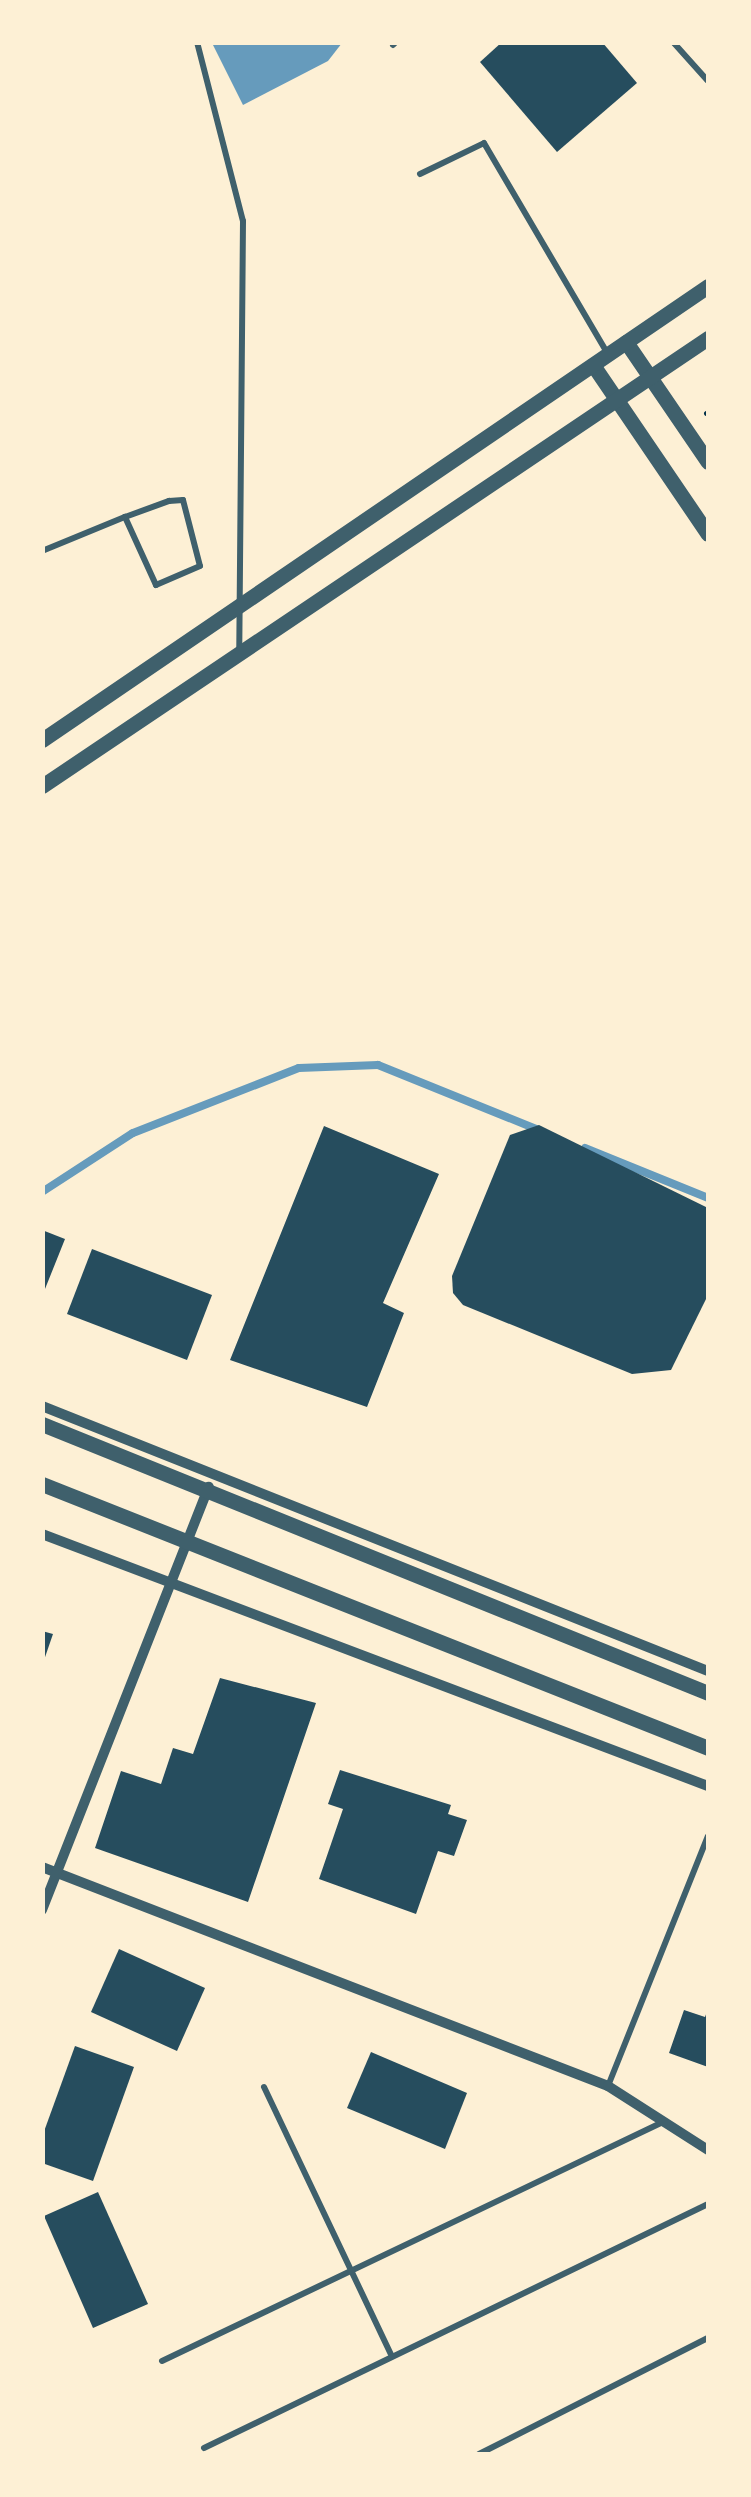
<!DOCTYPE html>
<html>
<head>
<meta charset="utf-8">
<style>
	body { margin:0 }
	#map { position:relative; width:751px; height:2497px; overflow:hidden; background:#fdf0d5; font-family:"IBM Plex Sans",sans-serif }
	div>[style] { position:absolute }
	[style*='--x'] { left:calc(var(--x)*1px); top:calc(var(--y)*1px); width:calc(var(--w)*1px); rotate:calc(var(--a)*1deg) }
	.water>* { inset:0; background:#669bbc }
	.stream>* { height:8px; margin:-4px; padding:0 4px; transform-origin:4px; border-radius:4px; background:#669bbc }
	.building>* { inset:0; background:#264d5e }
	.path>* { height:5px; margin:-2.5px; padding:0 2.5px; transform-origin:2.5px; border-radius:2.5px; background:#003049 }
	.service>* { height:6px; margin:-3px; padding:0 3px; transform-origin:3px; border-radius:3px; background:#3f606c }
	.minor>* { height:10px; margin:-5px; padding:0 5px; transform-origin:5px; border-radius:5px; background:#3f606c }
	.tertiary>* { height:15px; margin:-7.5px; padding:0 7.5px; transform-origin:7.5px; border-radius:7.5px; background:#3f606c }
	span { translate:-50% -50%; white-space:nowrap; text-align:center; line-height:1.15; -webkit-text-stroke:10px #fdf0d5; paint-order:stroke }
	.frame { position:absolute; inset:0; border:45px solid #fdf0d5; pointer-events:none }
</style>
</head>
<body>
<div id="map">
	<div class="water">
		<i style="clip-path:polygon(212px 43px,342px 43px,328px 61px,243px 105px)"></i>
	</div>
	<div class="stream">
		<i style="--x:585;--y:1148;--w:133;--a:22.1"></i>
		<i style="--x:42;--y:1192;--w:108;--a:-33"></i>
		<i style="--x:133;--y:1133;--w:178;--a:-21.4"></i>
		<i style="--x:299;--y:1068;--w:79;--a:-2.2"></i>
		<i style="--x:378;--y:1065;--w:174;--a:22"></i>
	</div>
	<div class="building">
		<i style="clip-path:polygon(502px 42px,602px 42px,637px 83px,557px 152px,480px 62px)"></i>
		<i style="clip-path:polygon(539px 1125px,708px 1208px,708px 1295px,671px 1370px,632px 1374px,463px 1305px,453px 1293px,452px 1276px,510px 1135px)"></i>
		<i style="clip-path:polygon(324px 1126px,439px 1174px,383px 1303px,404px 1313px,367px 1407px,230px 1360px)"></i>
		<i style="clip-path:polygon(42px 1230px,65px 1239px,43px 1294px,42px 1294px)"></i>
		<i style="clip-path:polygon(92px 1249px,212px 1295px,187px 1360px,67px 1314px)"></i>
		<i style="clip-path:polygon(42px 1631px,53px 1634px,43px 1663px,42px 1663px)"></i>
		<i style="clip-path:polygon(220px 1678px,316px 1703px,248px 1902px,95px 1848px,121px 1771px,161px 1784px,173px 1748px,193px 1754px)"></i>
		<i style="clip-path:polygon(340px 1770px,451px 1805px,448px 1814px,467px 1820px,454px 1856px,438px 1851px,416px 1914px,319px 1879px,343px 1809px,328px 1804px)"></i>
		<i style="clip-path:polygon(119px 1949px,205px 1988px,177px 2051px,91px 2012px)"></i>
		<i style="clip-path:polygon(708px 2009px,708px 2067px,669px 2053px,684px 2010px,705px 2017px)"></i>
		<i style="clip-path:polygon(75px 2046px,134px 2067px,93px 2181px,42px 2163px,42px 2137px)"></i>
		<i style="clip-path:polygon(371px 2052px,467px 2093px,445px 2149px,347px 2108px)"></i>
		<i style="clip-path:polygon(98px 2192px,148px 2304px,93px 2328px,44px 2216px)"></i>
	</div>
	<div class="path">
		<i style="--x:706;--y:413;--w:2;--a:-27"></i>
	</div>
	<div class="service">
		<i style="--x:197;--y:42;--w:185;--a:75.6"></i>
		<i style="--x:243;--y:221;--w:428;--a:90.5"></i>
		<i style="--x:673;--y:42;--w:52;--a:48.1"></i>
		<i style="--x:393;--y:45;--w:4;--a:-45"></i>
		<i style="--x:420;--y:174;--w:71;--a:-25.8"></i>
		<i style="--x:484;--y:143;--w:243;--a:59.6"></i>
		<i style="--x:42;--y:551;--w:90;--a:-22.3"></i>
		<i style="--x:125;--y:517;--w:47;--a:-20"></i>
		<i style="--x:169;--y:501;--w:14;--a:-4"></i>
		<i style="--x:183;--y:500;--w:68;--a:75.6"></i>
		<i style="--x:200;--y:566;--w:48;--a:156.6"></i>
		<i style="--x:156;--y:585;--w:75;--a:-114.5"></i>
		<i style="--x:608;--y:2086;--w:269;--a:-68.2"></i>
		<i style="--x:264;--y:2087;--w:298;--a:64.6"></i>
		<i style="--x:162;--y:2361;--w:555;--a:-25.5"></i>
		<i style="--x:204;--y:2448;--w:560;--a:-25.83"></i>
		<i style="--x:479;--y:2454;--w:257;--a:-26.9"></i>
	</div>
	<div class="minor">
		<i style="--x:42;--y:1406;--w:717;--a:21.7"></i>
		<i style="--x:42;--y:1534;--w:712;--a:20.73"></i>
		<i style="--x:42;--y:1867;--w:607;--a:21.15"></i>
		<i style="--x:608;--y:2086;--w:119;--a:32.6"></i>
		<i style="--x:42;--y:1910;--w:455;--a:-68.5"></i>
	</div>
	<div class="tertiary">
		<i style="--x:626;--y:342;--w:145;--a:55.7"></i>
		<i style="--x:593;--y:365;--w:204;--a:55.8"></i>
		<i style="--x:42;--y:740;--w:806;--a:-34.28"></i>
		<i style="--x:42;--y:786;--w:803;--a:-33.93"></i>
		<i style="--x:42;--y:1424;--w:718;--a:21.99"></i>
		<i style="--x:42;--y:1484;--w:716;--a:21.62"></i>
	</div>
	<div class="frame"></div>
</div>
</body>
</html>
